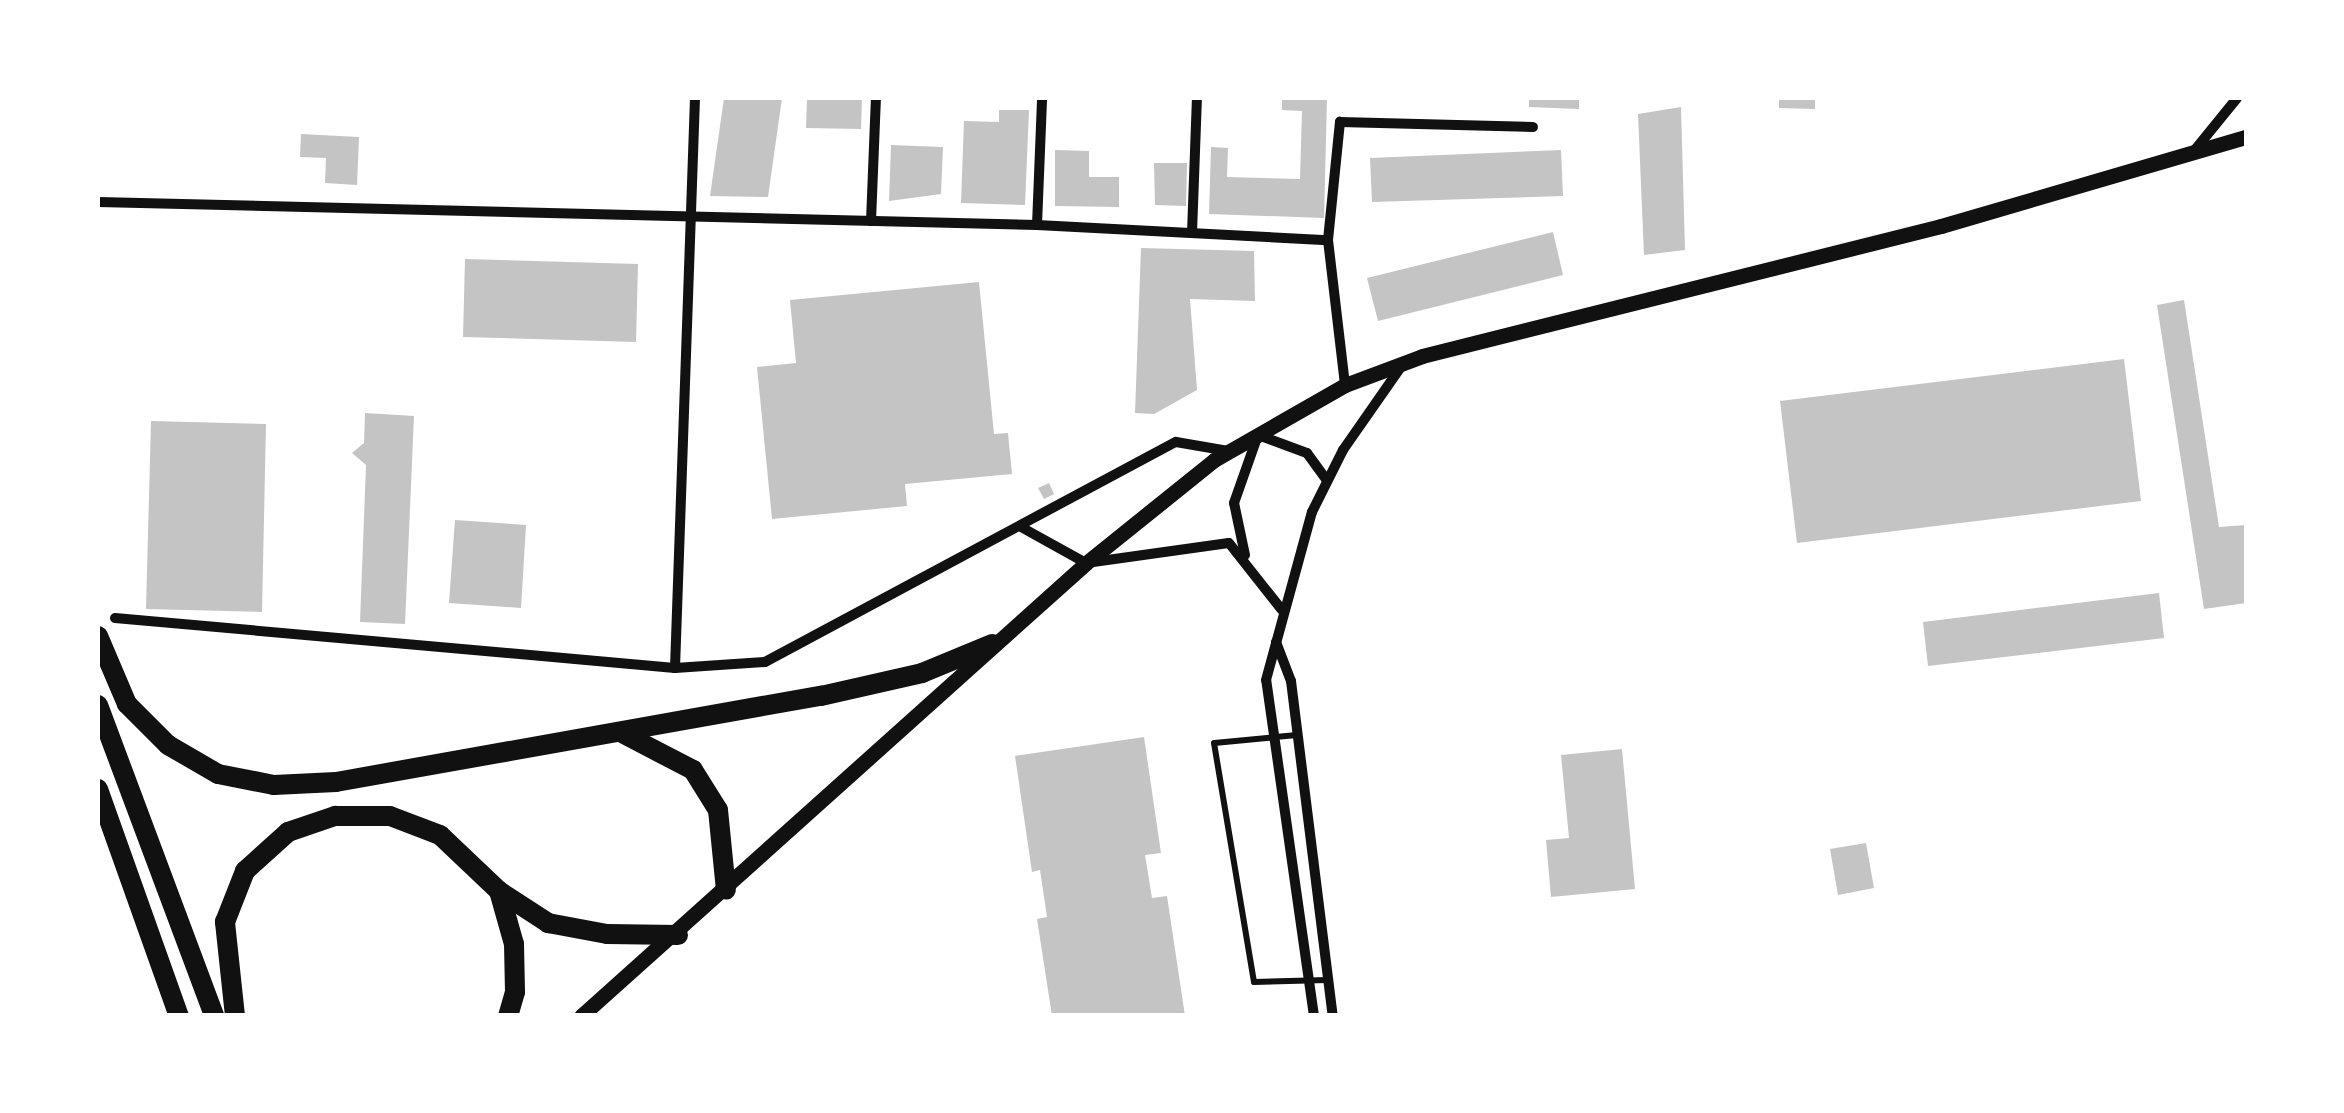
<!DOCTYPE html>
<html>
<head>
<meta charset="utf-8">
<style>
	body { margin:0 }
	#map { position:relative; width:2344px; height:1113px; overflow:hidden; background:#fff; font-family:Montserrat,sans-serif }
	div>[style] { position:absolute }
	[style*='--x'] { left:calc(var(--x)*1px); top:calc(var(--y)*1px); width:calc(var(--w)*1px); rotate:calc(var(--a)*1deg) }
	.building>* { inset:0; background:#c4c4c4 }
	.service>* { height:6px; margin:-3px; padding:0 3px; transform-origin:3px; border-radius:3px; background:#111 }
	.minor>* { height:10px; margin:-5px; padding:0 5px; transform-origin:5px; border-radius:5px; background:#111 }
	.tertiary>* { height:15px; margin:-7.5px; padding:0 7.5px; transform-origin:7.5px; border-radius:7.5px; background:#111 }
	.trunk>* { height:20px; margin:-10px; padding:0 10px; transform-origin:10px; border-radius:10px; background:#111 }
	span { translate:-50% -50%; white-space:nowrap; text-align:center; line-height:1.15; -webkit-text-stroke:10px #fff; paint-order:stroke }
	.frame { position:absolute; inset:0; border:100px solid #fff; pointer-events:none }
</style>
</head>
<body>
<div id="map">
	<div class="building">
		<i style="clip-path:polygon(724px 98px,782px 98px,768px 197px,710px 196px)"></i>
		<i style="clip-path:polygon(807px 98px,862px 98px,861px 129px,806px 128px)"></i>
		<i style="clip-path:polygon(1282px 98px,1327px 98px,1324px 218px,1209px 214px,1211px 147px,1228px 148px,1227px 177px,1300px 179px,1302px 111px,1282px 110px)"></i>
		<i style="clip-path:polygon(1529px 98px,1579px 98px,1579px 109px,1529px 107px)"></i>
		<i style="clip-path:polygon(1790px 98px,1815px 98px,1815px 109px,1779px 108px,1779px 99px)"></i>
		<i style="clip-path:polygon(1681px 107px,1685px 250px,1644px 255px,1638px 114px)"></i>
		<i style="clip-path:polygon(999px 110px,1029px 110px,1025px 205px,961px 203px,964px 121px,999px 122px)"></i>
		<i style="clip-path:polygon(301px 134px,359px 137px,357px 185px,325px 183px,326px 158px,300px 157px)"></i>
		<i style="clip-path:polygon(891px 145px,943px 147px,941px 194px,889px 201px)"></i>
		<i style="clip-path:polygon(1055px 150px,1089px 151px,1089px 177px,1119px 177px,1119px 207px,1055px 206px)"></i>
		<i style="clip-path:polygon(1561px 150px,1563px 196px,1372px 202px,1370px 158px)"></i>
		<i style="clip-path:polygon(1154px 163px,1187px 163px,1186px 206px,1155px 205px)"></i>
		<i style="clip-path:polygon(1553px 232px,1563px 275px,1378px 321px,1367px 278px)"></i>
		<i style="clip-path:polygon(1141px 248px,1254px 251px,1255px 301px,1190px 299px,1197px 390px,1154px 414px,1135px 413px)"></i>
		<i style="clip-path:polygon(465px 259px,638px 264px,636px 342px,463px 337px)"></i>
		<i style="clip-path:polygon(979px 282px,994px 434px,1008px 433px,1012px 474px,905px 484px,907px 506px,772px 519px,757px 367px,796px 363px,790px 300px)"></i>
		<i style="clip-path:polygon(2184px 300px,2219px 527px,2246px 525px,2246px 603px,2204px 609px,2157px 305px)"></i>
		<i style="clip-path:polygon(2124px 359px,2141px 501px,1797px 543px,1780px 401px)"></i>
		<i style="clip-path:polygon(365px 413px,414px 416px,405px 624px,360px 622px,366px 465px,352px 453px,364px 443px)"></i>
		<i style="clip-path:polygon(151px 421px,266px 424px,262px 612px,146px 609px)"></i>
		<i style="clip-path:polygon(1049px 483px,1054px 494px,1044px 499px,1038px 488px)"></i>
		<i style="clip-path:polygon(455px 520px,526px 525px,521px 608px,449px 603px)"></i>
		<i style="clip-path:polygon(2159px 593px,2164px 638px,1928px 666px,1923px 622px)"></i>
		<i style="clip-path:polygon(1144px 737px,1161px 853px,1145px 855px,1152px 898px,1167px 896px,1185px 1016px,1052px 1016px,1037px 919px,1047px 917px,1040px 870px,1032px 872px,1015px 756px)"></i>
		<i style="clip-path:polygon(1622px 749px,1635px 889px,1551px 897px,1546px 840px,1569px 838px,1561px 755px)"></i>
		<i style="clip-path:polygon(1866px 843px,1874px 888px,1838px 895px,1830px 849px)"></i>
	</div>
	<div class="service">
		<i style="--x:1297;--y:735;--w:83;--a:174.5"></i>
		<i style="--x:1214;--y:743;--w:242;--a:80.5"></i>
		<i style="--x:1254;--y:982;--w:73;--a:-1.6"></i>
	</div>
	<div class="minor">
		<i style="--x:2194;--y:151;--w:68;--a:-50.9"></i>
		<i style="--x:98;--y:202;--w:939;--a:1.4"></i>
		<i style="--x:1037;--y:225;--w:291;--a:3"></i>
		<i style="--x:1328;--y:240;--w:146;--a:83.3"></i>
		<i style="--x:871;--y:221;--w:123;--a:-87.7"></i>
		<i style="--x:1037;--y:225;--w:127;--a:-87.7"></i>
		<i style="--x:1192;--y:233;--w:135;--a:-87.9"></i>
		<i style="--x:1328;--y:240;--w:119;--a:-84.2"></i>
		<i style="--x:1340;--y:122;--w:193;--a:1.5"></i>
		<i style="--x:1021;--y:527;--w:74;--a:29"></i>
		<i style="--x:1086;--y:563;--w:144;--a:-8"></i>
		<i style="--x:1229;--y:543;--w:85;--a:51.7"></i>
		<i style="--x:1245;--y:555;--w:53;--a:-101.9"></i>
		<i style="--x:1234;--y:503;--w:72;--a:-70.6"></i>
		<i style="--x:1258;--y:435;--w:52;--a:20.2"></i>
		<i style="--x:1307;--y:453;--w:34;--a:54"></i>
		<i style="--x:115;--y:618;--w:562;--a:5.1"></i>
		<i style="--x:675;--y:668;--w:90;--a:-3.8"></i>
		<i style="--x:765;--y:662;--w:466;--a:-28.2"></i>
		<i style="--x:1176;--y:442;--w:53;--a:9.8"></i>
		<i style="--x:1276;--y:642;--w:42;--a:69"></i>
		<i style="--x:1291;--y:681;--w:338;--a:82.9"></i>
		<i style="--x:675;--y:668;--w:570;--a:-87.99"></i>
		<i style="--x:1314;--y:1016;--w:339;--a:-98.1"></i>
		<i style="--x:1266;--y:680;--w:174;--a:-74.7"></i>
		<i style="--x:1312;--y:512;--w:69;--a:-63.4"></i>
		<i style="--x:1343;--y:450;--w:105;--a:-55.1"></i>
	</div>
	<div class="tertiary">
		<i style="--x:581;--y:1016;--w:678;--a:-41.89"></i>
		<i style="--x:1086;--y:563;--w:164;--a:-38.8"></i>
		<i style="--x:1214;--y:460;--w:151;--a:-29.8"></i>
		<i style="--x:1345;--y:385;--w:82;--a:-20.6"></i>
		<i style="--x:1422;--y:356;--w:535;--a:-14.06"></i>
		<i style="--x:1941;--y:226;--w:318;--a:-16.3"></i>
	</div>
	<div class="trunk">
		<i style="--x:98;--y:636;--w:74;--a:66.9"></i>
		<i style="--x:127;--y:704;--w:58;--a:45"></i>
		<i style="--x:168;--y:745;--w:58;--a:30.1"></i>
		<i style="--x:218;--y:774;--w:57;--a:11.1"></i>
		<i style="--x:274;--y:785;--w:62;--a:-2.8"></i>
		<i style="--x:336;--y:782;--w:493;--a:-10.1"></i>
		<i style="--x:821;--y:696;--w:104;--a:-12.8"></i>
		<i style="--x:922;--y:673;--w:76;--a:-22.5"></i>
		<i style="--x:98;--y:705;--w:332;--a:69.5"></i>
		<i style="--x:622;--y:733;--w:80;--a:27.5"></i>
		<i style="--x:693;--y:770;--w:47;--a:58"></i>
		<i style="--x:718;--y:810;--w:80;--a:84.3"></i>
		<i style="--x:98;--y:789;--w:241;--a:70.4"></i>
		<i style="--x:499;--y:891;--w:55;--a:74.2"></i>
		<i style="--x:514;--y:944;--w:48;--a:88.8"></i>
		<i style="--x:515;--y:992;--w:25;--a:106"></i>
		<i style="--x:235;--y:1016;--w:95;--a:-96.1"></i>
		<i style="--x:225;--y:922;--w:55;--a:-68.6"></i>
		<i style="--x:245;--y:871;--w:58;--a:-42.2"></i>
		<i style="--x:288;--y:832;--w:50;--a:-18.8"></i>
		<i style="--x:335;--y:816;--w:55;--a:0"></i>
		<i style="--x:390;--y:816;--w:53;--a:20.8"></i>
		<i style="--x:440;--y:835;--w:81;--a:43.5"></i>
		<i style="--x:499;--y:891;--w:59;--a:33.1"></i>
		<i style="--x:548;--y:923;--w:60;--a:10.6"></i>
		<i style="--x:607;--y:934;--w:71;--a:0.8"></i>
	</div>
	<div class="frame"></div>
</div>
</body>
</html>
